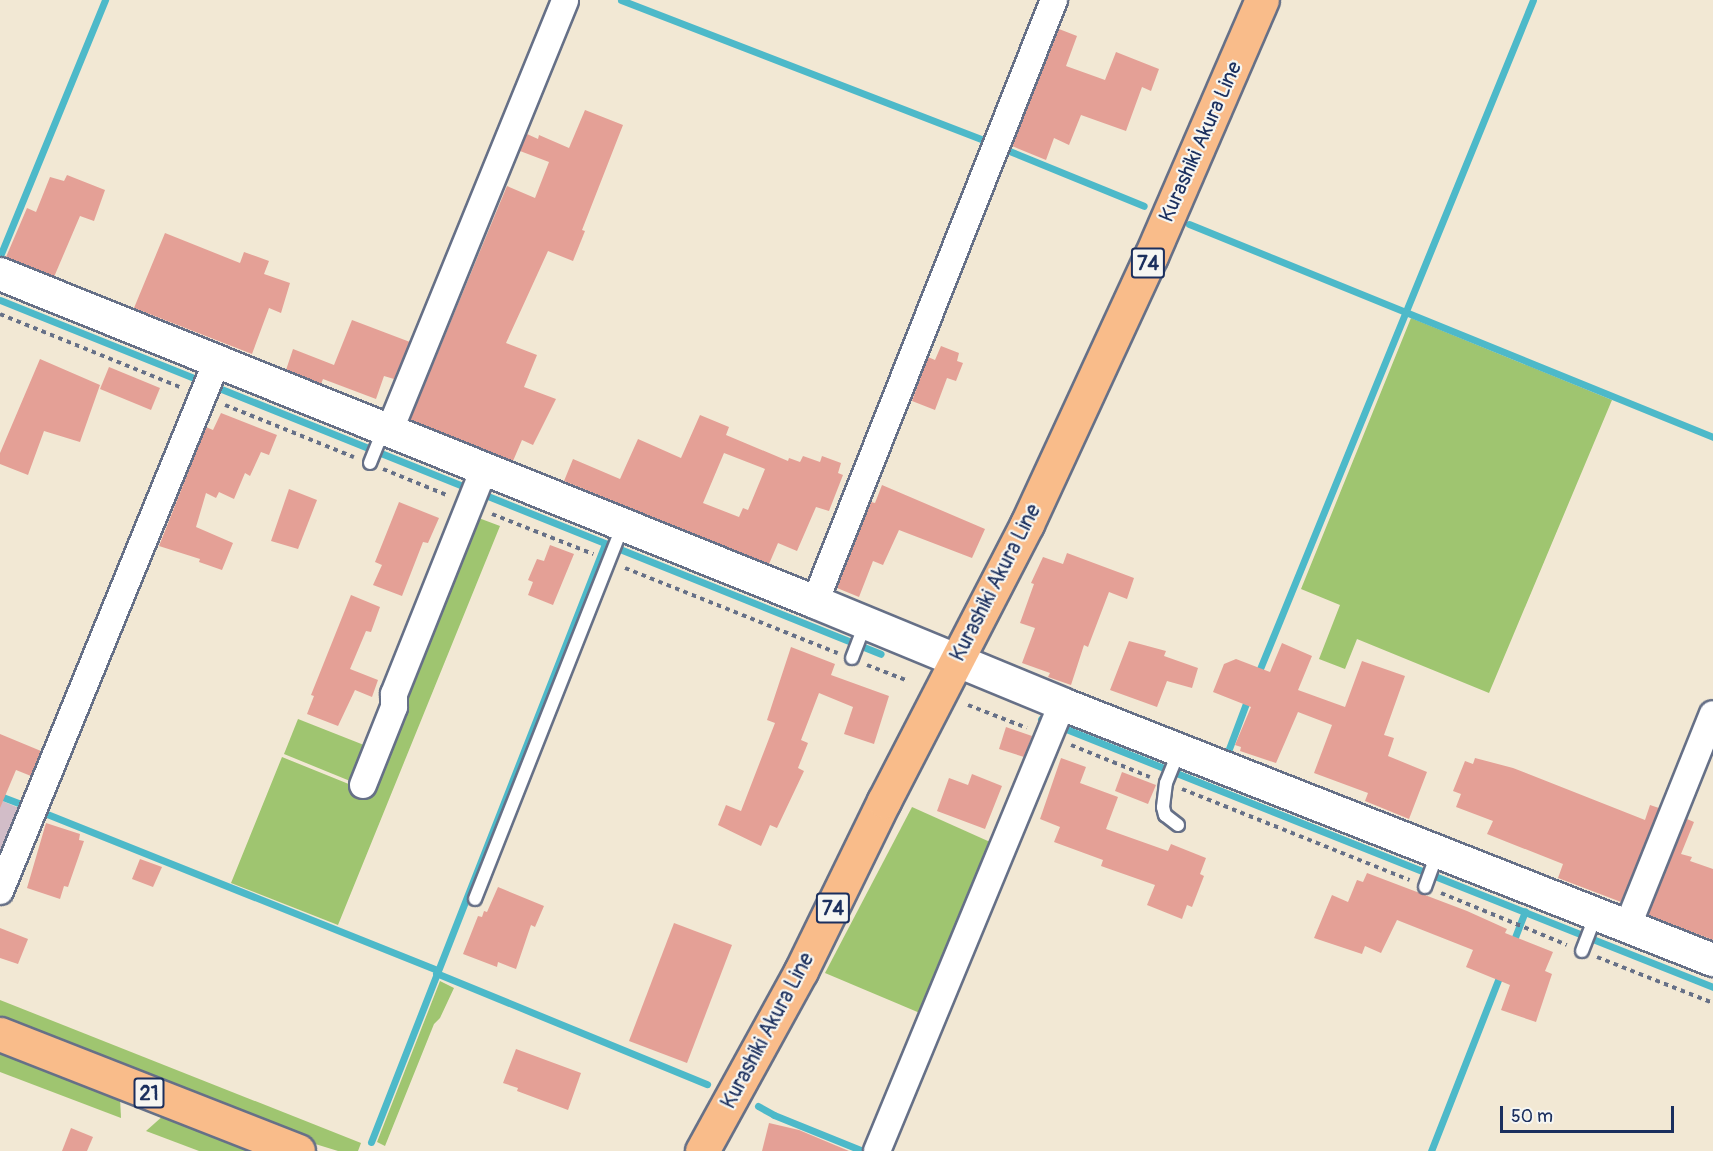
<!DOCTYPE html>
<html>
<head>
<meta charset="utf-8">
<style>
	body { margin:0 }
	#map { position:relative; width:1713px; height:1151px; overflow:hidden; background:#f2e8d4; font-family:Pangolin,sans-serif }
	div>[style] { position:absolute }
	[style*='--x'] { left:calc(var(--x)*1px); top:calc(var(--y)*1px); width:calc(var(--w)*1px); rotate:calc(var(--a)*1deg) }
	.industrial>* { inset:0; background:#d2bdc8 }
	.green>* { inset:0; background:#9fc570 }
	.stream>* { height:7px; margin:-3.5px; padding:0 3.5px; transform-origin:3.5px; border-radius:3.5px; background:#4db9c9 }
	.building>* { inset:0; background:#e4a096 }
	.path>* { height:4px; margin-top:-2px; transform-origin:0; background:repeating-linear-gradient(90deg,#667087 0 4.5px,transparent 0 9px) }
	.roads { filter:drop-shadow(2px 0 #667087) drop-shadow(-2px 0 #667087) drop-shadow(0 2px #667087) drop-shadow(0 -2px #667087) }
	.service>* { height:12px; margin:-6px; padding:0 6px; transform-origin:6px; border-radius:6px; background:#fff }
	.minor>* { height:26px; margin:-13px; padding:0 13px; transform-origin:13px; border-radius:13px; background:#fff }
	.tertiary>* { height:32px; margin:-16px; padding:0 16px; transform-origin:16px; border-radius:16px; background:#fff }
	.primary>* { height:33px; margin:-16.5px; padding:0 16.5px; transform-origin:16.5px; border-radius:16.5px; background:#f9bc8a }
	span { translate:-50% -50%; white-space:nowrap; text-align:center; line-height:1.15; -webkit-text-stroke:4.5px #f6f6f2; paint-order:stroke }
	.shield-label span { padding:2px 4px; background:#f6f6f2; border:2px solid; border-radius:4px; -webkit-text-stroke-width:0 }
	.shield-label { font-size:20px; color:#1b2f5e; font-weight:700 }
	.street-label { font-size:21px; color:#1b2f5e }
	.scale { position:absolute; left:1500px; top:1106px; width:174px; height:27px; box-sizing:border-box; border:3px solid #1b2f5e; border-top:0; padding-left:8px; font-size:18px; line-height:21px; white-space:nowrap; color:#1b2f5e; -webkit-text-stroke:4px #f6f6f2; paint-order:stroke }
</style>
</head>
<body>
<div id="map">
	<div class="industrial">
		<i style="clip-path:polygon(0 800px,19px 808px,0 857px)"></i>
	</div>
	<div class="green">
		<i style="clip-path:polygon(1411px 318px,1612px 400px,1489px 693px,1357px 639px,1345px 669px,1319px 659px,1340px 605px,1301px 589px)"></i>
		<i style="clip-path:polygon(476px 517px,500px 526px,338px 925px,231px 883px,282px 757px,366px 791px)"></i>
		<i style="clip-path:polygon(298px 719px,369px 747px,355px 783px,284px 754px)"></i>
		<i style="clip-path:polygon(912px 807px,999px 846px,927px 1016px,825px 973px)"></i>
		<i style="clip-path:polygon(440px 981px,454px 988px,440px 1018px,434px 1024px,385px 1146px,377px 1142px)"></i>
		<i style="clip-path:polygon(0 1000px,361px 1143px,358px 1151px,338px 1151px,299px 1139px,0 1020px)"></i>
		<i style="clip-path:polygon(0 1048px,120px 1098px,121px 1118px,0 1072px)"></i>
		<i style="clip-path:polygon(164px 1115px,258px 1151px,199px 1151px,146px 1131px)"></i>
	</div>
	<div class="stream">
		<i style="--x:621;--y:0;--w:397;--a:21.1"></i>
		<i style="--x:1002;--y:148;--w:153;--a:22.2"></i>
		<i style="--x:1189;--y:224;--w:566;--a:22.12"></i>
		<i style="--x:0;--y:256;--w:277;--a:-67.7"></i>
		<i style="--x:0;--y:300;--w:949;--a:21.89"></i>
		<i style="--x:1257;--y:676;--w:730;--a:-67.79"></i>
		<i style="--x:1041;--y:719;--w:723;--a:21.74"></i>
		<i style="--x:1227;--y:754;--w:60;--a:-69.4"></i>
		<i style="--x:0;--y:796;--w:26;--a:21"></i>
		<i style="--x:42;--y:812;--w:425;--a:21.8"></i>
		<i style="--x:1512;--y:945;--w:36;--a:-69"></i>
		<i style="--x:436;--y:973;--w:293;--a:22.3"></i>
		<i style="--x:758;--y:1106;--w:18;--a:29"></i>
		<i style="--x:774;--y:1115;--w:96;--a:22"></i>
		<i style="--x:371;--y:1142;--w:642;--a:-68.63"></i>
		<i style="--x:1431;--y:1151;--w:192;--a:-68.6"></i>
	</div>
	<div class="building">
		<i style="clip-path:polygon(1059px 29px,1077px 36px,1066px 66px,1105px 80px,1116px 52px,1159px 69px,1151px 91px,1142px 87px,1126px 131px,1081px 115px,1069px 145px,1054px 138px,1046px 160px,1012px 146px)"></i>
		<i style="clip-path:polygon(585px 110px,623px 125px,582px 230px,585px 231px,573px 261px,548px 251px,506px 343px,537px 355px,524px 387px,556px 399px,533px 445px,522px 440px,513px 461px,410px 420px,507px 186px,535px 198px,549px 162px,520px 151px,527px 134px,538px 139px,539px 135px,569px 148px)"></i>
		<i style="clip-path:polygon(67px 175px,105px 190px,94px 221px,80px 216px,54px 277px,6px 257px,27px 208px,36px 212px,50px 177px,64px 181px)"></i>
		<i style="clip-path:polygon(165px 233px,240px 263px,244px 252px,269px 261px,264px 274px,290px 283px,281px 313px,269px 308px,252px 354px,134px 308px)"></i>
		<i style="clip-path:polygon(352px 320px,410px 342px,394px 379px,384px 376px,376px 399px,323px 379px,321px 384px,286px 370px,293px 349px,334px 365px)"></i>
		<i style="clip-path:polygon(941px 346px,959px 353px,957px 361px,963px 363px,956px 381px,947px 378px,935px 410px,912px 401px,928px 357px,935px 360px)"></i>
		<i style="clip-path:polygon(40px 359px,100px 385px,80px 442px,44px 431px,28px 475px,0 464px,0 453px)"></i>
		<i style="clip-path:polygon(109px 367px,160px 388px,151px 410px,100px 389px)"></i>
		<i style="clip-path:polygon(221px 413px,277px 435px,269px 455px,261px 452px,250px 476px,245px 473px,234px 499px,219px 492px,216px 498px,206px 493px,196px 527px,233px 543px,222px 570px,199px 562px,200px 559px,159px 546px,206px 427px,213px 430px)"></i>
		<i style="clip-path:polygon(evenodd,700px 415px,729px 427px,726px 435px,788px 461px,789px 458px,800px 462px,803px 456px,820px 462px,822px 456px,841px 463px,838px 473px,843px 475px,829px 511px,816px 507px,797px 551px,778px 543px,769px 564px,564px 481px,573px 459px,620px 479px,638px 439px,681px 458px,700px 415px,724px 453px,765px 469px,748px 510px,743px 508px,739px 517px,703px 503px,724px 453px)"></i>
		<i style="clip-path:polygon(882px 485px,985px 529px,972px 558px,899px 530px,883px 565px,873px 561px,859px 597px,837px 588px,871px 502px,875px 503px)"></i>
		<i style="clip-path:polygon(289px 489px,317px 500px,298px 549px,271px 541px)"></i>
		<i style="clip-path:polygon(399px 502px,439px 518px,428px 543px,423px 542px,402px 596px,373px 585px,382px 565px,375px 562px)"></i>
		<i style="clip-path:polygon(550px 545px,574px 554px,553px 605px,528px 595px,533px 582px,528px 580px,537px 559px,544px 561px)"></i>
		<i style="clip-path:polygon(1067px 553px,1134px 578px,1127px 599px,1109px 592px,1088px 647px,1084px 645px,1071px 685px,1048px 677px,1050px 673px,1022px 663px,1035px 628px,1020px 623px,1034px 584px,1031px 583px,1043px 557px,1063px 564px)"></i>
		<i style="clip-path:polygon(351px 595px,380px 607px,371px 632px,366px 631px,350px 669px,378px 680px,372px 697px,355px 690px,338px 726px,307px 714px,314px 696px,311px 695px)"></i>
		<i style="clip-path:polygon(1129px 641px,1166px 651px,1164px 656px,1198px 668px,1192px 688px,1167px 681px,1157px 707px,1110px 690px)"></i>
		<i style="clip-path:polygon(1282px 643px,1312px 656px,1298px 690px,1345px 707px,1362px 661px,1405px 676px,1384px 735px,1394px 738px,1388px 756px,1427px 772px,1409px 819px,1365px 801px,1368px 793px,1314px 773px,1332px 725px,1298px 712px,1276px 763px,1240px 751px,1241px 747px,1235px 745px,1251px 707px,1213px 692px,1224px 664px,1236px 659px,1270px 672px)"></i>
		<i style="clip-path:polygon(791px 647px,835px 664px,831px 675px,889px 696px,874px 744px,844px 734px,853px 707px,819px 693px,801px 740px,808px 743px,798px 768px,804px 771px,777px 828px,770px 825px,761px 846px,718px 825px,726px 805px,741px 811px,775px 723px,767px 720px)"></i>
		<i style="clip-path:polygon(1006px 727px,1032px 736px,1024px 757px,999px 749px)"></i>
		<i style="clip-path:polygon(0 734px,41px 751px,31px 776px,16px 770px,0 808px)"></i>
		<i style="clip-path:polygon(1061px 758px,1086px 767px,1080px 783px,1118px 797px,1106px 829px,1168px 851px,1171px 844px,1206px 858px,1200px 874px,1204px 876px,1192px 907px,1187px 905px,1182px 919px,1147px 905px,1155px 885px,1101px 866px,1103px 860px,1054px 842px,1060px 827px,1040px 819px)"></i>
		<i style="clip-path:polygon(1475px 758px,1513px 768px,1645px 820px,1650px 805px,1659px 808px,1621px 902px,1558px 878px,1563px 864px,1487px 834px,1493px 821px,1456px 807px,1461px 794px,1453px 791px,1465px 761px,1473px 764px)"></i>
		<i style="clip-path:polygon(1122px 772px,1156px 785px,1148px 804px,1115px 791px)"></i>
		<i style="clip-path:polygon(972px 774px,1002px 786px,985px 829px,937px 811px,949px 778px,968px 785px)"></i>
		<i style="clip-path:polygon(1687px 819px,1694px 822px,1681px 854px,1692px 857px,1690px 861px,1713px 869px,1713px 940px,1648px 915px)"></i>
		<i style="clip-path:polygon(46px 823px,80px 834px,79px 840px,84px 841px,68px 887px,64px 886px,60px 899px,27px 888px)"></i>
		<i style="clip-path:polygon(140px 859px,162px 867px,153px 887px,132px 879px)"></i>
		<i style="clip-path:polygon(1367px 873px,1467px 911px,1507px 929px,1505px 933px,1553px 952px,1545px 971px,1552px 974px,1536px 1022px,1501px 1010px,1510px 985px,1466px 967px,1473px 950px,1397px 920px,1381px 953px,1365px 946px,1362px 954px,1314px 938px,1332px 895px,1348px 902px,1357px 880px,1363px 882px)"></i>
		<i style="clip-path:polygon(498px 887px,544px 906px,535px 927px,531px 925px,516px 969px,498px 962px,497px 967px,463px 954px,478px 916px,482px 917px,484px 911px,487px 912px)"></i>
		<i style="clip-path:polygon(674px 923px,732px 945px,687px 1063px,629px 1041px)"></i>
		<i style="clip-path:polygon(0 928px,28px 939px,18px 964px,0 958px)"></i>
		<i style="clip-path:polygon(516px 1049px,581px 1073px,568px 1110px,517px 1091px,518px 1088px,503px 1083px)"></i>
		<i style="clip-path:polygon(769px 1123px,799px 1130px,849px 1151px,762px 1151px)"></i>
		<i style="clip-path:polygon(71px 1128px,93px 1137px,87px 1151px,62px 1151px)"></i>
	</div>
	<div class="path">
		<i style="--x:0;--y:314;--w:196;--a:22.1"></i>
		<i style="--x:225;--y:405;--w:139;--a:22"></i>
		<i style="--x:383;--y:469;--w:71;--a:22.2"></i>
		<i style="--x:492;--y:514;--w:109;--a:21.6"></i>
		<i style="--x:625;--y:568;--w:229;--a:21.8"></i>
		<i style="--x:867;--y:665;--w:44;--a:21.3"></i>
		<i style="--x:968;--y:705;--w:63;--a:21.3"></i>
		<i style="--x:1071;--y:745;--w:85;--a:22.1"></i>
		<i style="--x:1182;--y:789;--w:245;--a:21.8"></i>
		<i style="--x:1441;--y:893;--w:136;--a:22.4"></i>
		<i style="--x:1597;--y:957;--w:125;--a:21.6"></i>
	</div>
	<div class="roads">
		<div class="service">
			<i style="--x:370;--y:463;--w:35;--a:-68"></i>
			<i style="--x:852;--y:658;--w:36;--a:-69"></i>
			<i style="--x:1178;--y:825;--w:16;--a:-142"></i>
			<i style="--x:1165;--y:815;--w:8;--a:-104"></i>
			<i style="--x:1163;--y:807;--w:24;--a:-83"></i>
			<i style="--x:1166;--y:783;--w:35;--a:-68"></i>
			<i style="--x:1425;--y:887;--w:37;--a:-70"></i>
			<i style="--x:475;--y:899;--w:401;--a:-68.4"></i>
			<i style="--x:1582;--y:951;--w:40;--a:-69"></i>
		</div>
		<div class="minor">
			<i style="--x:389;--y:432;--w:466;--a:-67.8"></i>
			<i style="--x:815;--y:602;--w:648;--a:-68.35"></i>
			<i style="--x:363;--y:785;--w:84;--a:-68.3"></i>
			<i style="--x:394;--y:707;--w:13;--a:-90"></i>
			<i style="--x:394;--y:694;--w:242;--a:-68.2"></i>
			<i style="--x:0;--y:891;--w:573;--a:-67.73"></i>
			<i style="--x:1628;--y:925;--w:227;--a:-68.1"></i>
			<i style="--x:877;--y:1151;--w:484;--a:-67.5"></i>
		</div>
		<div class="tertiary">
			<i style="--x:0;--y:274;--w:879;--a:21.92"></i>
			<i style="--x:815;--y:602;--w:267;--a:22.4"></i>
			<i style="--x:1062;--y:704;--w:700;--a:21.47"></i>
		</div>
		<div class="primary">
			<i style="--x:0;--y:1034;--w:320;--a:21.4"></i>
			<i style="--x:702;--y:1151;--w:205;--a:-61.2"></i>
			<i style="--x:801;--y:971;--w:189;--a:-64"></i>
			<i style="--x:884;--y:801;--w:312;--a:-62.7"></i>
			<i style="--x:1027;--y:524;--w:295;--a:-65.2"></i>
			<i style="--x:1151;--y:256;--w:279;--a:-66.6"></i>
		</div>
	</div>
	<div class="shield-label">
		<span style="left:1148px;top:263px">74</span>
		<span style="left:833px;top:908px">74</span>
		<span style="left:149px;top:1093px">21</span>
	</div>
	<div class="street-label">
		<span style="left:1201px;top:142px;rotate:-66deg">Kurashiki Akura Line</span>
		<span style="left:996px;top:583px;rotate:-63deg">Kurashiki Akura Line</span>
		<span style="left:768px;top:1031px;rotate:-62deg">Kurashiki Akura Line</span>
	</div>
	<div class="scale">50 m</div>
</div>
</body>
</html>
